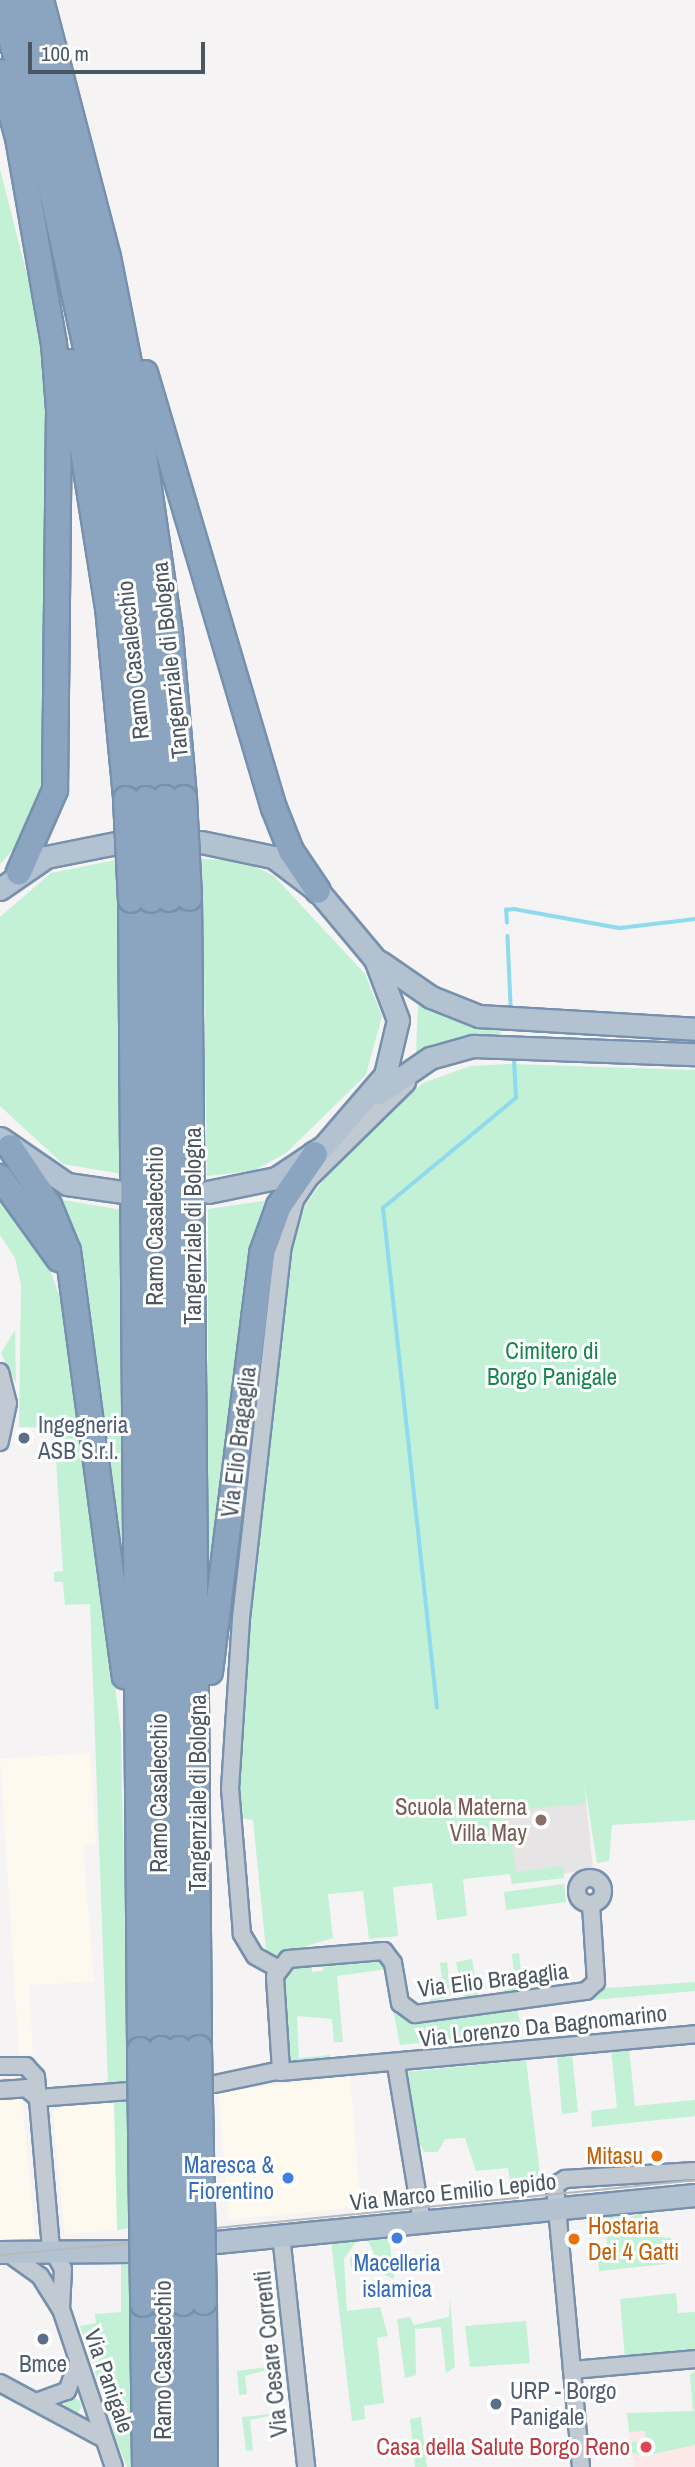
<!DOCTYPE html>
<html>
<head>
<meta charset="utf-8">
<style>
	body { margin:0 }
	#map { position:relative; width:695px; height:2467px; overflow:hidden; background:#f5f3f3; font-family:"Archivo Narrow",sans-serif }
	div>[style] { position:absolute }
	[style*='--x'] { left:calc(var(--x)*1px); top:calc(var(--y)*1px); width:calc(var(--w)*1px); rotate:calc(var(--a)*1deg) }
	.commercial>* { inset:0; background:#fdf9ef }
	.education>* { inset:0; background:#e6e4e5 }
	.medical>* { inset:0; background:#fce8e6 }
	.green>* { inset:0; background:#c3f1d5 }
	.round { border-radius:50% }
	.stream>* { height:3.5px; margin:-1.75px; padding:0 1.75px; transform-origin:1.75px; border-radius:1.75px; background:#90daee }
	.roads { filter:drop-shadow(2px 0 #7690ad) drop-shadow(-2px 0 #7690ad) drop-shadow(0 2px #7690ad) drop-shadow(0 -2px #7690ad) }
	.minor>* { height:16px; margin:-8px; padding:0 8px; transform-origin:8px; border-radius:8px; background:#c1cad2 }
	.minor>.ring { margin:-8px; padding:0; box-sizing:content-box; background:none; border:16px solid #c1cad2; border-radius:50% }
	.major>* { height:21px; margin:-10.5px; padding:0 10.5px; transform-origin:10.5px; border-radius:10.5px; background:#b3c2d1 }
	.highway>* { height:24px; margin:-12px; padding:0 12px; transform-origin:12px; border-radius:12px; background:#8ba5c1 }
	.tram>* { height:2px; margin:-1px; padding:0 1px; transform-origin:1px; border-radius:1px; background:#b5b8bd }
	.bridges { filter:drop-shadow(2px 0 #7690ad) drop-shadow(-2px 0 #7690ad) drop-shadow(0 2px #7690ad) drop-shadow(0 -2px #7690ad) }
	.highway-bridge>* { height:24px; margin:-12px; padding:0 12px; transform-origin:12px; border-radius:12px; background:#8ba5c1 }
	.dots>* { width:19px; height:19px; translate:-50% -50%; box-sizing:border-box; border:4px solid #fff; border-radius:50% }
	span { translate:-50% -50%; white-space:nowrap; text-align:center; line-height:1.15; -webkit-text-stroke:6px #fff; paint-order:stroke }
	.street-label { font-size:23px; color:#4a5661 }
	.park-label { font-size:23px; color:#17864f }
	.service-label { font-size:23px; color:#4e5e75 }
	.left { translate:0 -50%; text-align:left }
	.education-label { font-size:23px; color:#785e54 }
	.right { translate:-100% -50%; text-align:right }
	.food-label { font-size:23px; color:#c56008 }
	.shop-label { font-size:23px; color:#366cbe }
	.health-label { font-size:23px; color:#be3a42 }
	.scale { position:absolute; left:28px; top:42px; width:177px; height:32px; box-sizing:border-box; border:4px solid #4a5661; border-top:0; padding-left:9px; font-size:21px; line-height:24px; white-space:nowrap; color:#4a5661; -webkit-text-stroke:5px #fff; paint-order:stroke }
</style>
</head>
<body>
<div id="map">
	<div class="commercial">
		<i style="clip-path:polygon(90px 1753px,96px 1843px,83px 1844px,94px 1982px,29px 1985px,33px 2054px,19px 2055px,0 1759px)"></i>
		<i style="clip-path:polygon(350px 2076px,361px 2207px,229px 2220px,218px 2092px)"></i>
		<i style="clip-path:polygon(22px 2099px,35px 2238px,0 2240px,0 2101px)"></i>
		<i style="clip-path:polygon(114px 2100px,117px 2230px,65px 2234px,53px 2112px,61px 2104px)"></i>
	</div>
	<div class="education">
		<i style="clip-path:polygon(584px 1781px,593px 1868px,512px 1884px,509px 1867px,482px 1836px,519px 1787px)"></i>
	</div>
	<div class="medical">
		<i style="clip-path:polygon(660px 2429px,663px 2451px,695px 2445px,695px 2467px,634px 2467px,629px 2432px)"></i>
	</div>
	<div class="green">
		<i style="clip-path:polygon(0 169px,41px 330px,48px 437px,42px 787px,21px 841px,0 864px)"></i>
		<i style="clip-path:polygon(202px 859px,243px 861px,274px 876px,365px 974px,382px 1016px,366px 1075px,286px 1153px,253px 1171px,207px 1176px)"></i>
		<i style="clip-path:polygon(116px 860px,120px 939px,122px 1174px,63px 1164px,0 1106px,0 917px,51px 873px)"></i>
		<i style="clip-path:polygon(418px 1004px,501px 1032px,500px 1036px,466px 1037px,416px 1053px)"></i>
		<i style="clip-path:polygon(511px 1064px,695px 1070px,695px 1820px,612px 1825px,609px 1861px,597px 1863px,584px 1781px,586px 1804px,510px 1810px,502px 1819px,510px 1827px,516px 1872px,563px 1866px,564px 1878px,512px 1884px,510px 1874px,463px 1879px,467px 1916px,437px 1920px,432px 1883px,393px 1887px,398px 1936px,369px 1939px,363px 1891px,328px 1894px,333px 1938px,273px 1956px,266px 1950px,253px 1820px,240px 1818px,238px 1742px,286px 1253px,298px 1215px,338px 1160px,423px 1083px,470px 1066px)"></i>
		<i style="clip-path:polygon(0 1191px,47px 1260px,70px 1328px,121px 1734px,128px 2085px,108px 2085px,90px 1604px,65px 1605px,63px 1582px,54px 1582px,54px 1572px,63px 1571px,54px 1428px,19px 1427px,21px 1285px,15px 1258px,0 1235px)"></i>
		<i style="clip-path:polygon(57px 1199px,123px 1210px,127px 1603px,88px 1338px,90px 1310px)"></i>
		<i style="clip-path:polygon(270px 1200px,211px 1579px,208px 1579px,208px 1209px)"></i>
		<i style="clip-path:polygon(15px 1330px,16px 1382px,15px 1382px,1px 1353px)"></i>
		<i style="clip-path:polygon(564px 1884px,566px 1902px,506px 1910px,504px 1892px)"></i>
		<i style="clip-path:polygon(519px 1953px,523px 1990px,496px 1994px,515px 1986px,512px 1954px)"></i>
		<i style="clip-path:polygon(380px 1956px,387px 1969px,337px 1976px,343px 2042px,334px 2042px,332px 2019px,297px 2016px,299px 2058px,330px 2055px,330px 2063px,289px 2068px,281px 1982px,287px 1967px,311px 1962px,312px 1972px,323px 1971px,323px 1960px)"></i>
		<i style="clip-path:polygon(472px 1959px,478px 1996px,464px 1998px,456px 1962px)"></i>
		<i style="clip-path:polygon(447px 1962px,451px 1995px,431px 2003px,430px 1997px,444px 1995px,440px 1963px)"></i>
		<i style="clip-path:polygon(695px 1982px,695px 1991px,525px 2006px,606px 1988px)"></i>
		<i style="clip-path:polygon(391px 2000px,410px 2019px,516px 2006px,523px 2032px,400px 2045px)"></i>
		<i style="clip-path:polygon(629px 2048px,635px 2106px,695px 2100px,695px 2116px,592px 2127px,591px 2111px,617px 2108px,611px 2050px)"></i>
		<i style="clip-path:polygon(572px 2054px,578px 2112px,562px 2114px,557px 2056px)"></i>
		<i style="clip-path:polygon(526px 2060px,542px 2190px,511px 2193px,508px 2168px,476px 2171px,465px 2138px,445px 2139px,438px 2152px,424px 2152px,414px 2131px,406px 2072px)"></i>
		<i style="clip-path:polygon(128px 2099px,130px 2228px,117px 2230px,114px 2100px)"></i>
		<i style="clip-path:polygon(622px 2211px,628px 2218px,645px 2212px,653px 2236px,671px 2238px,672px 2250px,662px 2252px,667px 2264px,599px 2271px,596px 2247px,607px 2245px,603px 2213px)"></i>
		<i style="clip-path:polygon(389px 2235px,394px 2279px,385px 2275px,366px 2237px)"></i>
		<i style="clip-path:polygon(358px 2239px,344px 2259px,347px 2311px,380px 2307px,388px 2336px,377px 2338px,384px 2403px,364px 2406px,365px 2419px,352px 2421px,331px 2241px)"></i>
		<i class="round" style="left:350px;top:2251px;width:22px;height:22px"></i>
		<i style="clip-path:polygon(121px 2262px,131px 2262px,134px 2467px,127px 2467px,118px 2445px,80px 2326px,96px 2323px,95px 2314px,121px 2312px)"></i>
		<i style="clip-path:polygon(676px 2293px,678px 2313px,695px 2312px,695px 2351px,625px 2358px,620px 2299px)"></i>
		<i style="clip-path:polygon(450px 2297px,455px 2367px,446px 2373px,441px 2327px,415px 2329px,416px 2375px,405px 2378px,397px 2319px,410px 2317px,414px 2325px,449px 2317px)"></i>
		<i style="clip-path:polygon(526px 2321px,530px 2363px,470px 2367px,465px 2326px)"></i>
		<i style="clip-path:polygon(289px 2364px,245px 2376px,247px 2394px,239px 2395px,237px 2371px)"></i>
		<i style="clip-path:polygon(695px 2371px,695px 2445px,644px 2456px,631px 2452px,630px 2442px,646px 2441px,645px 2431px,629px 2432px,627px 2413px,693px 2411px,690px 2375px)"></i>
		<i class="round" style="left:65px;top:2398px;width:16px;height:16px"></i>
		<i style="clip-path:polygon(287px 2412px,250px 2420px,253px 2450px,246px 2451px,242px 2417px)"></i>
		<i style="clip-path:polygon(421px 2417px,427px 2467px,415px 2467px,410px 2419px)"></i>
	</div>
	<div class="stream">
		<i style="--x:507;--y:923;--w:13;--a:-94"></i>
		<i style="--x:506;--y:910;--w:8;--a:-7"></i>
		<i style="--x:514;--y:909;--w:108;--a:10.2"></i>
		<i style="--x:620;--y:928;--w:76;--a:-6.8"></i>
		<i style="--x:508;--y:936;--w:70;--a:87.5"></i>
		<i style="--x:437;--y:1708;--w:503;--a:-96.16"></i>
		<i style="--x:383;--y:1208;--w:173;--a:-39.6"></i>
		<i style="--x:516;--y:1098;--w:37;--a:-93"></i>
	</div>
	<div class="roads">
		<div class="minor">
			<i style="--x:0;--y:1372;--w:32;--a:76"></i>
			<i style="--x:8;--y:1403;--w:40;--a:102"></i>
			<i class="ring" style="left:577px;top:1878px;width:10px;height:10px"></i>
			<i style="--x:277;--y:1968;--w:25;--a:-151"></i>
			<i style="--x:255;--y:1956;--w:26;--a:-121"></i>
			<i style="--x:242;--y:1934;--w:145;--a:-94.7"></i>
			<i style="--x:230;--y:1789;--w:171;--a:-86.3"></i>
			<i style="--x:241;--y:1618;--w:370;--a:-83.6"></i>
			<i style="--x:282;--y:1250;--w:52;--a:-75.4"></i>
			<i style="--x:295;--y:1200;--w:25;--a:-56"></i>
			<i style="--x:309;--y:1179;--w:137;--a:-44.4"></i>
			<i style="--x:396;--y:2065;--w:159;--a:80.6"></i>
			<i style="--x:0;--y:2066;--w:26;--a:0"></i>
			<i style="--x:26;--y:2066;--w:15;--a:48"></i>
			<i style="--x:36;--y:2077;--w:172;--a:85"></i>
			<i style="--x:51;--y:2248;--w:24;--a:60"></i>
			<i style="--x:63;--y:2269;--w:40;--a:92.9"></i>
			<i style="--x:280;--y:2072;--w:417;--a:-5.2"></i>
			<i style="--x:215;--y:2084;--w:67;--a:-12"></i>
			<i style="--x:281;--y:2070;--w:94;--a:-93.7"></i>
			<i style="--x:275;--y:1976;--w:21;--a:-53"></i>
			<i style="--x:288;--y:1959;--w:96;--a:-4.8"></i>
			<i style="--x:384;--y:1951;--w:15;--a:53"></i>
			<i style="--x:393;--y:1963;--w:41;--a:80.1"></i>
			<i style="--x:400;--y:2003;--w:19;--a:36"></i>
			<i style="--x:415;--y:2014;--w:173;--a:-7.7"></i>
			<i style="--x:586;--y:1991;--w:13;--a:-42"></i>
			<i style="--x:596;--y:1982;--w:78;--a:-93.7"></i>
			<i style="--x:0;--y:2090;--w:26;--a:-4"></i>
			<i style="--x:26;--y:2088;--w:16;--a:40"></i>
			<i style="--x:38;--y:2098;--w:90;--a:-4.4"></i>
			<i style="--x:281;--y:2235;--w:233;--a:83.8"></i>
			<i style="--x:5;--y:2251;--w:43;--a:35.5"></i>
			<i style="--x:40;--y:2276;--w:39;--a:58"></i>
			<i style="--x:61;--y:2309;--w:167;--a:71.5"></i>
			<i style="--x:572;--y:2370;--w:123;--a:-5.1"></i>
			<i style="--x:0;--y:2383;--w:118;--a:28.3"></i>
			<i style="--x:36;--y:2402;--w:33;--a:-20"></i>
			<i style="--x:67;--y:2391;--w:28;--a:-69"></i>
			<i style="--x:581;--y:2467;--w:283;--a:-95.3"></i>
			<i style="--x:555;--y:2185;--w:12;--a:-31"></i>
			<i style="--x:565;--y:2179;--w:130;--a:-3.5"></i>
		</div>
		<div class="major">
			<i style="--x:201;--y:842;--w:74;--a:11.8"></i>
			<i style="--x:273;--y:857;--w:56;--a:37.1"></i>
			<i style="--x:318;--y:891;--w:89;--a:50"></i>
			<i style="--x:375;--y:959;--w:65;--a:69.3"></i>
			<i style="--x:398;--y:1020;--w:57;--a:103.3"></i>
			<i style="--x:385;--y:1075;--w:94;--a:130.7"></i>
			<i style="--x:324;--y:1146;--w:58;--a:146.3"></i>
			<i style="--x:276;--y:1178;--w:69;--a:168.4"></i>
			<i style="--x:0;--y:889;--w:56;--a:-34.8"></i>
			<i style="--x:46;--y:857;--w:71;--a:-11.3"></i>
			<i style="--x:380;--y:962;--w:62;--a:34.5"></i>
			<i style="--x:431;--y:997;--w:52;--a:21.6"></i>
			<i style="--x:479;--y:1016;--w:216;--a:3.4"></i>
			<i style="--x:379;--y:1093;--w:62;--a:-34.5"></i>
			<i style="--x:430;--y:1058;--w:45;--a:-15.6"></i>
			<i style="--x:473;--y:1046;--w:222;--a:2.1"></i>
			<i style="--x:0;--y:1138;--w:81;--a:34.5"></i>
			<i style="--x:67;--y:1184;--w:57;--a:8.1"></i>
			<i style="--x:216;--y:2242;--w:481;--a:-5.6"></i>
			<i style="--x:0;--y:2252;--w:131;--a:-0.4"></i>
		</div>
		<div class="highway">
			<i style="--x:0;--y:0;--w:152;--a:74"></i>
			<i style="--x:42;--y:146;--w:254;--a:77.7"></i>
			<i style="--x:96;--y:394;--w:232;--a:81.6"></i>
			<i style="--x:130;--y:624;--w:176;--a:84.8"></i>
			<i style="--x:19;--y:0;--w:242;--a:75.2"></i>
			<i style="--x:81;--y:234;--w:162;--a:78.3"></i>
			<i style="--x:114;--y:393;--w:228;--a:81.4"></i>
			<i style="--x:148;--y:618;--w:181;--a:84.6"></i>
			<i style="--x:41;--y:0;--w:266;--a:75.4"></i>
			<i style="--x:108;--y:257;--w:144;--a:78.8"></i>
			<i style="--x:136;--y:398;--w:238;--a:81.8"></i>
			<i style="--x:170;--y:634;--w:165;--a:85.1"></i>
			<i style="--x:0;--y:72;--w:76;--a:74.7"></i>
			<i style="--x:17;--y:132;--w:214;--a:80.1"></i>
			<i style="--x:54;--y:343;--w:67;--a:85.7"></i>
			<i style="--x:59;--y:410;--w:380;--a:90.6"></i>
			<i style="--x:55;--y:790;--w:90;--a:113.7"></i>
			<i style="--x:69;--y:362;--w:248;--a:81"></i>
			<i style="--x:108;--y:607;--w:193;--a:84.6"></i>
			<i style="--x:145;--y:373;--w:454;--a:73.5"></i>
			<i style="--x:274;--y:808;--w:46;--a:68.4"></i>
			<i style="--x:291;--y:851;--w:48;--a:56"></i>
			<i style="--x:189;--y:898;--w:1150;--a:89.5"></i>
			<i style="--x:169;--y:899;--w:1150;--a:89.5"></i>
			<i style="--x:131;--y:900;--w:1150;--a:89.55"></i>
			<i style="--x:151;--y:900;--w:1149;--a:89.5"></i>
			<i style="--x:10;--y:1147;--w:70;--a:56.1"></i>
			<i style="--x:49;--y:1205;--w:50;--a:67.6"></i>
			<i style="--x:68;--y:1251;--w:429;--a:82.4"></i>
			<i style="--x:0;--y:1177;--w:101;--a:54.3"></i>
			<i style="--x:210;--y:1672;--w:422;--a:-82.9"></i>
			<i style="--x:262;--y:1253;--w:50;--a:-70.1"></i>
			<i style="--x:279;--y:1206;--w:63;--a:-55.3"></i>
			<i style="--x:204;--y:2302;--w:165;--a:89.7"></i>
			<i style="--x:162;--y:2303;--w:164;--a:89.7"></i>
			<i style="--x:183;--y:2303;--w:164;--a:89.7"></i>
			<i style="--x:143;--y:2304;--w:163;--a:89.3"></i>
		</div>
	</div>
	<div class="tram">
		<i style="--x:216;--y:2228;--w:481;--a:-5.7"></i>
		<i style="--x:0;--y:2255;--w:132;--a:-5.2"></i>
	</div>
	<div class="bridges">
		<div class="highway-bridge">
			<i style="--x:165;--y:798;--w:101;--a:87.7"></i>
			<i style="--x:184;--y:798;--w:100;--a:87.1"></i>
			<i style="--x:126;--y:799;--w:101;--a:87.2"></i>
			<i style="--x:146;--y:799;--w:101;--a:87.2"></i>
			<i style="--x:199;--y:2048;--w:254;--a:88.9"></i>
			<i style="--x:161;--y:2049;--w:254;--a:89.8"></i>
			<i style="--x:179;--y:2049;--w:254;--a:89.1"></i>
			<i style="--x:140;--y:2050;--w:254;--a:89.3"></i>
		</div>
	</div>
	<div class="dots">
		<i style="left:24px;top:1438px;background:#5c6f8a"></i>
		<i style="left:541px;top:1820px;background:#8d6e63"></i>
		<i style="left:657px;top:2156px;background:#e8710a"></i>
		<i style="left:288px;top:2178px;background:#3f7fe0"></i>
		<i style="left:397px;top:2238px;background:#3f7fe0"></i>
		<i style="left:574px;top:2239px;background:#e8710a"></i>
		<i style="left:43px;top:2339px;background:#5c6f8a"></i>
		<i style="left:496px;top:2404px;background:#5c6f8a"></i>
		<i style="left:646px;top:2447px;background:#e0444e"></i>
	</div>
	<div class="street-label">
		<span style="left:133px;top:660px;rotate:-96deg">Ramo Casalecchio</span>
		<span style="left:170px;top:660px;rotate:-96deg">Tangenziale di Bologna</span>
		<span style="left:155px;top:1226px;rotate:-90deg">Ramo Casalecchio</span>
		<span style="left:193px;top:1226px;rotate:-90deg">Tangenziale di Bologna</span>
		<span style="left:239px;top:1442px;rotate:-83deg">Via Elio Bragaglia</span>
		<span style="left:159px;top:1793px;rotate:-90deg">Ramo Casalecchio</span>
		<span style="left:198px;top:1793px;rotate:-90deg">Tangenziale di Bologna</span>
		<span style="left:493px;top:1980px;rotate:-7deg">Via Elio Bragaglia</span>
		<span style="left:543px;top:2026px;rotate:-6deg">Via Lorenzo Da Bagnomarino</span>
		<span style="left:453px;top:2192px;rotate:-6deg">Via Marco Emilio Lepido</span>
		<span style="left:271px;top:2354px;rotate:-96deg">Via Cesare Correnti</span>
		<span style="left:163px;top:2360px;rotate:-90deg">Ramo Casalecchio</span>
		<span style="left:109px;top:2381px;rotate:71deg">Via Panigale</span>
	</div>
	<div class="park-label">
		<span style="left:552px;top:1364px">Cimitero di<br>Borgo Panigale</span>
	</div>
	<div class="service-label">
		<span class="left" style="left:38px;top:1438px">Ingegneria<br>ASB S.r.l.</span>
		<span style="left:43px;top:2364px">Bmce</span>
		<span class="left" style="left:510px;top:2404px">URP - Borgo<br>Panigale</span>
	</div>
	<div class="education-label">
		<span class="right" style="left:527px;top:1820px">Scuola Materna<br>Villa May</span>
	</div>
	<div class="food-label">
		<span class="right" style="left:643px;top:2156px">Mitasu</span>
		<span class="left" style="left:588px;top:2239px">Hostaria<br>Dei 4 Gatti</span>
	</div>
	<div class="shop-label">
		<span class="right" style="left:274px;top:2178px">Maresca &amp;<br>Fiorentino</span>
		<span style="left:397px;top:2276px">Macelleria<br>islamica</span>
	</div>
	<div class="health-label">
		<span class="right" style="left:630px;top:2447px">Casa della Salute Borgo Reno</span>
	</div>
	<div class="scale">100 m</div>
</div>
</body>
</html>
